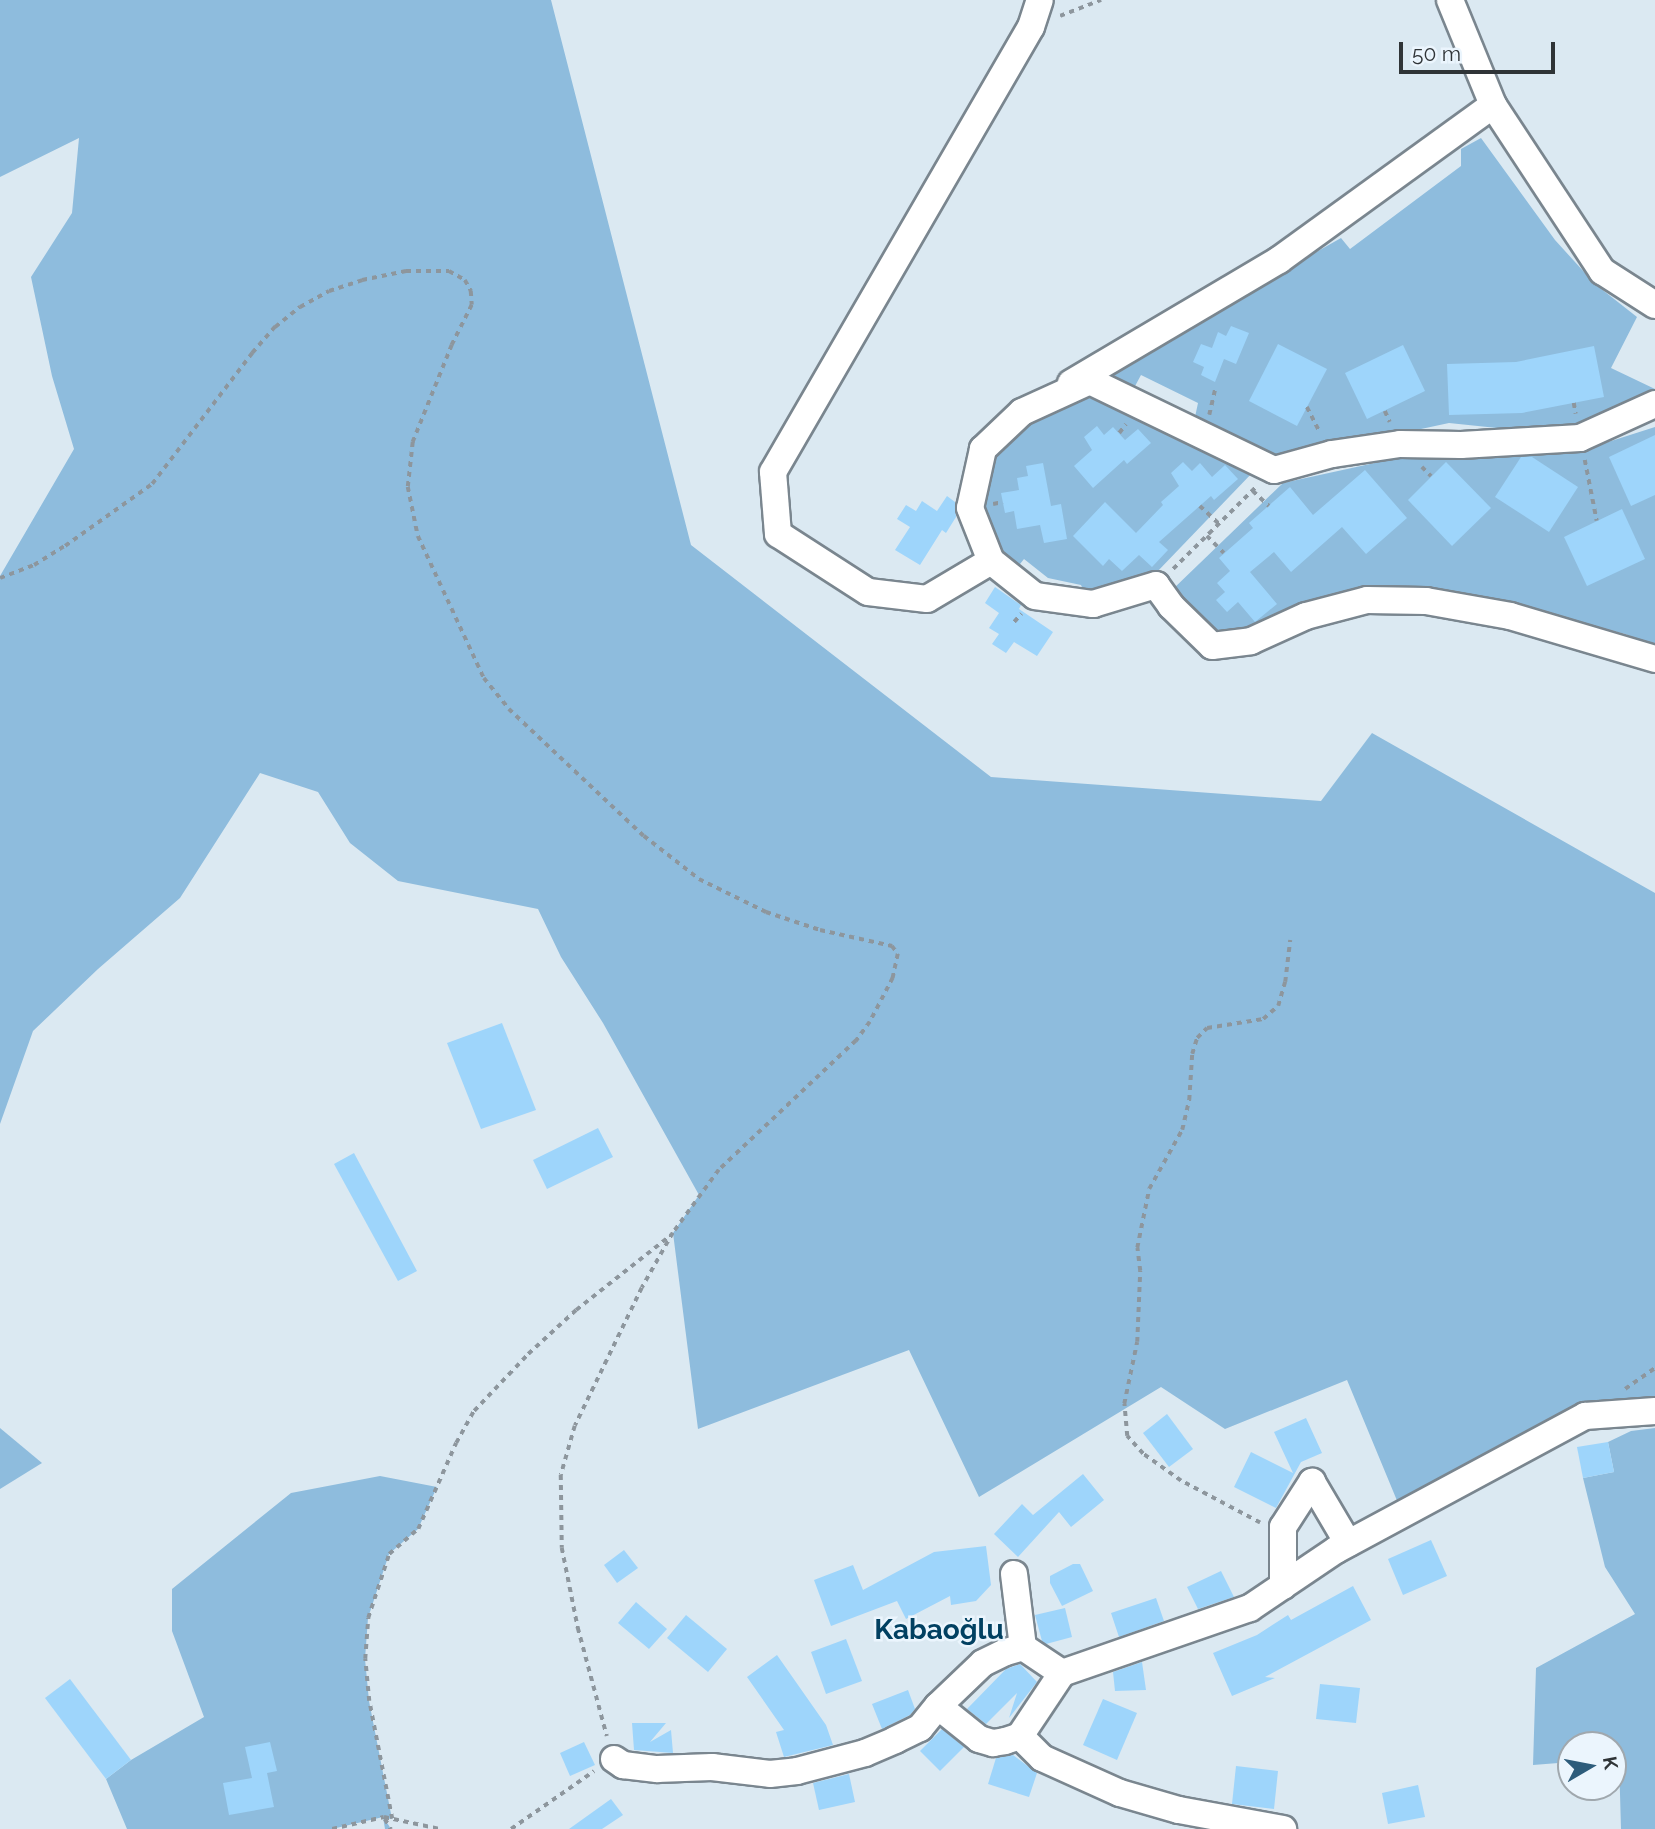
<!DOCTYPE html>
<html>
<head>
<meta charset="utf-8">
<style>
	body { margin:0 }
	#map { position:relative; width:1655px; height:1829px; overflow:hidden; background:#dbe9f2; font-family:Raleway,sans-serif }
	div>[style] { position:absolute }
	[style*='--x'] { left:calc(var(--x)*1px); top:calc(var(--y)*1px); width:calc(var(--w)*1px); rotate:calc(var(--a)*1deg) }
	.green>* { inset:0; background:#8ebcdd }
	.building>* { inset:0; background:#9ed5fb }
	.path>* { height:3.5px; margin-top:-1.75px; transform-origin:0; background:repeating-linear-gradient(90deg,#8d969d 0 5px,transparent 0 10px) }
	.roads { filter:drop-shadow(2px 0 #7a868f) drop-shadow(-2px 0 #7a868f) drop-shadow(0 2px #7a868f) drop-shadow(0 -2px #7a868f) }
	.minor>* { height:26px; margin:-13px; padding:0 13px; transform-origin:13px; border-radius:13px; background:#fff }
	span { translate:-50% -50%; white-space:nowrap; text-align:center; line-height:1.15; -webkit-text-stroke:5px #ebf5fd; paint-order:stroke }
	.district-label { font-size:28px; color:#014061; font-weight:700 }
	.north { position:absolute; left:1557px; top:1731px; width:70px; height:70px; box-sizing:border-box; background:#ebf5fd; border:2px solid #a0a8ae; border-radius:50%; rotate:80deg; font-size:19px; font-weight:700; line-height:28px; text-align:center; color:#2f3437 }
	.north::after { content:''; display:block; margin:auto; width:24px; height:32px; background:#2d5c7b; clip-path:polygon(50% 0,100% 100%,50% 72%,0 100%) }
	.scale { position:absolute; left:1399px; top:42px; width:156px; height:32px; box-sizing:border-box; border:4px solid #2f3437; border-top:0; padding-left:9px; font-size:21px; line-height:24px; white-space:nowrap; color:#2f3437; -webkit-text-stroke:5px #ebf5fd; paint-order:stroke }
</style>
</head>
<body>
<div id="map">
	<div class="green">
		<i style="clip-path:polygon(0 0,551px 0,691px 545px,991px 777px,1321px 801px,1372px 733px,1655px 893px,1655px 1398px,1585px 1403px,1398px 1503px,1347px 1380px,1225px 1429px,1161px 1387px,979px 1497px,909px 1350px,698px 1429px,673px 1233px,699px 1195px,603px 1023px,561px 957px,538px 909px,398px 881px,350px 843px,318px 792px,260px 773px,180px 898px,98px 969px,33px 1031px,0 1124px,0 576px,74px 449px,52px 376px,31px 277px,72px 213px,79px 138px,0 177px)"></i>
		<i style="clip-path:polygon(1481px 138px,1555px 240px,1595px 284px,1637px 317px,1611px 368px,1655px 389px,1655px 394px,1635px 405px,1554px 434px,1449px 423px,1295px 456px,1267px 455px,1195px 417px,1198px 403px,1141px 375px,1134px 388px,1098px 376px,1341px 238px,1350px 249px,1461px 166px,1461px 149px)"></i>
		<i style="clip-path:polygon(1095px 398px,1117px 403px,1254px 471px,1156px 573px,1087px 599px,1081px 585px,1048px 578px,1024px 559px,1016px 569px,996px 546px,986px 513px,984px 493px,991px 458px,1015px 425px,1076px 399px)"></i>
		<i style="clip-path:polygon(1655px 427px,1655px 645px,1625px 634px,1557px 616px,1477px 598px,1413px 588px,1261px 629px,1217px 635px,1171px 591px,1283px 483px,1425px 452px,1583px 450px)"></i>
		<i style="clip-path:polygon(0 1428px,42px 1463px,0 1489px)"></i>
		<i style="clip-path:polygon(1655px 1428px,1655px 1829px,1621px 1829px,1619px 1759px,1613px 1759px,1613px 1745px,1571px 1745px,1571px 1762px,1533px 1765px,1536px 1668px,1635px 1614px,1605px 1567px,1583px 1478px,1614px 1472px,1608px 1442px,1631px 1431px)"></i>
		<i style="clip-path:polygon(380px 1476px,437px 1487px,418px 1529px,389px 1554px,368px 1618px,365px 1659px,369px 1701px,392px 1819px,384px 1818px,391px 1829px,385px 1829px,383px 1817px,332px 1829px,127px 1829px,106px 1779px,131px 1760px,204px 1717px,172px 1631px,172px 1589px,291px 1493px)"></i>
	</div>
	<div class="building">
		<i style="clip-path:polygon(1231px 326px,1249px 333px,1236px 364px,1224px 359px,1215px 382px,1201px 375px,1204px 367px,1193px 362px,1201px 344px,1212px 348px,1218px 332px,1226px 336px)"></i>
		<i style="clip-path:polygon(1278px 344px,1327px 369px,1297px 426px,1249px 401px)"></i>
		<i style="clip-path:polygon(1403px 345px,1425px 391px,1367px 419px,1345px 373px)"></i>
		<i style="clip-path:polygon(1594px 346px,1604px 397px,1522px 413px,1449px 415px,1447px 364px,1516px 362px)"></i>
		<i style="clip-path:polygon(1097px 426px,1104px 435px,1113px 427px,1125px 440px,1138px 429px,1151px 443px,1127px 464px,1124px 460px,1093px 488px,1074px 466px,1092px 450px,1084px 437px)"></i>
		<i style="clip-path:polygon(1655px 435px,1655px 495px,1631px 506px,1609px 457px)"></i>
		<i style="clip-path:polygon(1521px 457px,1532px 457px,1578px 487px,1549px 532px,1495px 497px)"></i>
		<i style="clip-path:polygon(1183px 462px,1192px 471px,1200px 463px,1212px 477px,1225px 465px,1238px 479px,1214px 500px,1211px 496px,1159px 542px,1168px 550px,1152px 567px,1139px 555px,1122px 571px,1109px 559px,1103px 566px,1073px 536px,1105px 502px,1136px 533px,1163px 505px,1161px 502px,1179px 486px,1171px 473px)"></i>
		<i style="clip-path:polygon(1446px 462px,1491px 508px,1452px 546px,1408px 500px)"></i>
		<i style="clip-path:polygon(1043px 463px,1051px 506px,1061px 504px,1067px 539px,1044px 543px,1040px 525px,1017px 529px,1014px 511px,1005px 513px,1001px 493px,1019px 490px,1017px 478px,1028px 476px,1026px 466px)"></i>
		<i style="clip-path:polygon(1365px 470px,1407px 518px,1366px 554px,1342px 527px,1291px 572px,1274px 552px,1250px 572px,1277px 604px,1255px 622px,1238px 602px,1227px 612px,1216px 600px,1225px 592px,1217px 583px,1230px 571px,1219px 558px,1253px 528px,1249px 523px,1290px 487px,1313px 515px)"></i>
		<i style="clip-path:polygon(947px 496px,955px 502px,956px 517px,946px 533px,942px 530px,920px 565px,895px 550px,910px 527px,897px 519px,906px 505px,916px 511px,922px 501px,937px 511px)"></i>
		<i style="clip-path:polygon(1622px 509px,1645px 559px,1587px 586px,1564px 537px)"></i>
		<i style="clip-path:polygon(995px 587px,1021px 605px,1019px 609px,1053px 632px,1037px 656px,1014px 642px,1006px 653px,992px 644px,999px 634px,989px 628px,999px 613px,985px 603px)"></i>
		<i style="clip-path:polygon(502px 1023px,536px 1110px,481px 1129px,447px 1043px)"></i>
		<i style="clip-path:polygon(598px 1128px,613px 1157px,547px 1189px,533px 1160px)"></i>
		<i style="clip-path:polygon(354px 1153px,417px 1271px,398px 1281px,334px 1164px)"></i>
		<i style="clip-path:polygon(1167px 1414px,1193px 1449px,1169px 1467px,1143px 1433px)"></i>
		<i style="clip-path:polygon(1306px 1418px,1322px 1453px,1301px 1462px,1276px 1508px,1234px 1487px,1251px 1452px,1293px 1473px,1274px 1432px)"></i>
		<i style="clip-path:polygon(1608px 1442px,1614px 1472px,1583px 1478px,1577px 1447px)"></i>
		<i style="clip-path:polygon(1083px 1474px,1104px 1500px,1071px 1527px,1059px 1512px,1018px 1557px,994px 1534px,1022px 1504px,1033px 1515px)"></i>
		<i style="clip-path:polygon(1431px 1540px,1447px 1576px,1403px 1595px,1388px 1559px)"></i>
		<i style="clip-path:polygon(986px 1546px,991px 1585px,976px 1601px,951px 1605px,950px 1596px,906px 1619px,897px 1601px,831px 1626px,814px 1580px,853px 1565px,863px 1590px,934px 1552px)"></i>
		<i style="clip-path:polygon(624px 1550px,638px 1568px,617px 1583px,604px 1565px)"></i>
		<i style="clip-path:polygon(1073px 1564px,1080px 1564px,1093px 1591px,1062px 1606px,1050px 1583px,1050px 1576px)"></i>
		<i style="clip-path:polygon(1221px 1571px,1234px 1597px,1198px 1609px,1187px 1587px)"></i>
		<i style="clip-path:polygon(1353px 1586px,1371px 1620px,1265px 1677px,1275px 1678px,1232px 1696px,1213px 1653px,1257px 1635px,1288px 1615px,1291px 1620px)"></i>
		<i style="clip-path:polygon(1156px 1598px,1164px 1621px,1119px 1637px,1111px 1613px)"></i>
		<i style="clip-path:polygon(636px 1602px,667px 1629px,649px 1649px,618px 1623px)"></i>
		<i style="clip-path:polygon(1065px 1608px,1072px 1637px,1046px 1644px,1042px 1641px,1035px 1615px)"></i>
		<i style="clip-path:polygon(686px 1615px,727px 1649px,708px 1672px,667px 1638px)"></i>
		<i style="clip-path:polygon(846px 1639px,862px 1681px,826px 1694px,811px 1652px)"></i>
		<i style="clip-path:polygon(777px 1655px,826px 1725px,833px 1745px,784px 1757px,776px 1732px,784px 1730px,747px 1677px)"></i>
		<i style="clip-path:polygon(1142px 1662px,1146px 1690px,1115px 1691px,1113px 1672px)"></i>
		<i style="clip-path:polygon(1020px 1664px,1037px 1682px,1009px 1718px,1017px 1693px,986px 1724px,967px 1709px,1006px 1669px)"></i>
		<i style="clip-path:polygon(70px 1679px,131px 1760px,106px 1779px,45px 1698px)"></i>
		<i style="clip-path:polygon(1320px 1684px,1360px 1688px,1356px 1723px,1316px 1719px)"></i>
		<i style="clip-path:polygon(908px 1690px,915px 1709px,910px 1715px,882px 1729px,872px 1704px)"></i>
		<i style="clip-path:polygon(1103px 1699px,1137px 1713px,1117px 1760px,1083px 1745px)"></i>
		<i style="clip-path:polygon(632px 1723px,666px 1723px,650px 1742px,671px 1730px,673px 1753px,634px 1750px)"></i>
		<i style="clip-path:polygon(942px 1729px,964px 1747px,940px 1771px,920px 1751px)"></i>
		<i style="clip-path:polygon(270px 1742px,277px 1771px,267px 1773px,274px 1807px,229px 1815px,223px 1783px,252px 1778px,245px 1747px)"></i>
		<i style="clip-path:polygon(584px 1742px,595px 1765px,570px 1776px,560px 1753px)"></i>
		<i style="clip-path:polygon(1013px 1755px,1037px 1773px,1029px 1797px,988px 1784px,996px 1758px)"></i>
		<i style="clip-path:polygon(1236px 1766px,1278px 1771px,1274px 1809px,1232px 1804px)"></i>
		<i style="clip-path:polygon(849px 1774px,855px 1802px,819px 1810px,813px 1783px)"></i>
		<i style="clip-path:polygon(1418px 1785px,1425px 1817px,1388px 1824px,1382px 1793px)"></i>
		<i style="clip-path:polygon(611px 1799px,623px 1815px,602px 1829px,569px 1829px)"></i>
	</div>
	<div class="path">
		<i style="--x:1060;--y:16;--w:44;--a:-21.3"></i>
		<i style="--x:1574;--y:403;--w:11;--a:80"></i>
		<i style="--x:1307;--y:407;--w:29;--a:63"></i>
		<i style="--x:1385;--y:411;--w:12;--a:66"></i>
		<i style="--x:1209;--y:415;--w:27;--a:-77"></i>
		<i style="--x:1119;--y:433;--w:11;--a:-52"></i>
		<i style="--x:1585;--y:460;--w:62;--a:78.9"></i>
		<i style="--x:1422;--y:467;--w:13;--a:45"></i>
		<i style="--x:1253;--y:491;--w:22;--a:43"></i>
		<i style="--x:993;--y:504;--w:10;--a:-11"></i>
		<i style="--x:1200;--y:506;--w:26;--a:43"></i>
		<i style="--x:1207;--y:536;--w:24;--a:45"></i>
		<i style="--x:1173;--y:569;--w:118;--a:-44.7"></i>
		<i style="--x:0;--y:578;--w:36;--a:-21"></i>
		<i style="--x:34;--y:565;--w:36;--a:-32"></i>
		<i style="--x:65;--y:546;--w:107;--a:-35.5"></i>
		<i style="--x:152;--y:484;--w:165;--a:-52.6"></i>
		<i style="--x:252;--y:353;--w:35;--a:-49"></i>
		<i style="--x:275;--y:327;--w:32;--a:-39"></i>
		<i style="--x:300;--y:307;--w:33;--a:-29"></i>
		<i style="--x:329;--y:291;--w:35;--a:-18"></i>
		<i style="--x:362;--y:280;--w:45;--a:-11.6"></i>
		<i style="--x:406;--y:271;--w:43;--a:0"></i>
		<i style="--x:449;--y:271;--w:18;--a:29"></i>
		<i style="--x:465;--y:280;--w:13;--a:61"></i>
		<i style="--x:471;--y:291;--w:14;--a:86"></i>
		<i style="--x:472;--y:305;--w:45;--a:116.6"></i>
		<i style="--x:452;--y:345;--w:105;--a:111.9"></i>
		<i style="--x:413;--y:442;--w:45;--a:96.3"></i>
		<i style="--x:408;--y:487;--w:50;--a:78.5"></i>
		<i style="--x:418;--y:536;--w:157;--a:65.1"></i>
		<i style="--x:484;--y:678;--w:40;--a:51"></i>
		<i style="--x:509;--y:709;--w:185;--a:43.3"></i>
		<i style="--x:644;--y:836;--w:70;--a:38"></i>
		<i style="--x:699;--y:879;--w:75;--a:26.2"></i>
		<i style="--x:766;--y:912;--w:57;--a:18.4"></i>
		<i style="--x:820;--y:930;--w:74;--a:12.5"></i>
		<i style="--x:892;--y:946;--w:10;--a:53"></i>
		<i style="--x:898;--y:954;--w:25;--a:102"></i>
		<i style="--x:893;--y:978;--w:50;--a:117.6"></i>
		<i style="--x:870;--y:1022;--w:24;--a:126"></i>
		<i style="--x:856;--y:1041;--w:188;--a:136.7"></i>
		<i style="--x:719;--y:1170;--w:78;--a:126.1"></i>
		<i style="--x:673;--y:1233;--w:63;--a:119.4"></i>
		<i style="--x:642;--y:1288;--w:153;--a:115.9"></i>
		<i style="--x:575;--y:1426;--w:51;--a:105.9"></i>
		<i style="--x:561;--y:1475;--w:73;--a:89.2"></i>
		<i style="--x:562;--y:1548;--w:82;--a:78.7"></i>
		<i style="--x:578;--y:1628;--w:112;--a:75"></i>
		<i style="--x:1014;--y:622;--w:11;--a:-49"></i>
		<i style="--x:1625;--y:1389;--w:37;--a:-35"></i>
		<i style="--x:1260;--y:1523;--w:89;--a:-152"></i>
		<i style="--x:1181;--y:1481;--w:47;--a:-144.6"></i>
		<i style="--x:1143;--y:1454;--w:24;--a:-132"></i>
		<i style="--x:1127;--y:1436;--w:32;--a:-95"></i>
		<i style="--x:1124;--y:1404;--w:63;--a:-78.2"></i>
		<i style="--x:1137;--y:1342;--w:71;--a:-87.6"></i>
		<i style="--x:1140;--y:1271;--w:23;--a:-97"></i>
		<i style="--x:1137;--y:1248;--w:60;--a:-78.5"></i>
		<i style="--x:1149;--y:1189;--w:68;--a:-60.8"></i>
		<i style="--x:1182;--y:1130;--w:31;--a:-77"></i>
		<i style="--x:1189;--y:1100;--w:46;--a:-86.3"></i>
		<i style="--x:1192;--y:1054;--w:17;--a:-73"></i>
		<i style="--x:1197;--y:1038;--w:14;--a:-45"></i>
		<i style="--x:1207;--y:1028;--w:57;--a:-9.1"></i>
		<i style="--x:1263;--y:1019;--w:20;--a:-41"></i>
		<i style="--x:1278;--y:1006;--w:25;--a:-74"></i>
		<i style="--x:1285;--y:982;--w:42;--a:-83.2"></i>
		<i style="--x:385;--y:1819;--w:12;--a:59"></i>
		<i style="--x:392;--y:1819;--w:120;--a:-101"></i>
		<i style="--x:369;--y:1701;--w:42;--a:-95.4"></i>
		<i style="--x:365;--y:1659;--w:41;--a:-85.8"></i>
		<i style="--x:368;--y:1618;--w:67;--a:-71.8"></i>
		<i style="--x:389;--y:1554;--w:38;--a:-41"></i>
		<i style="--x:418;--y:1529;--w:94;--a:-66.2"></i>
		<i style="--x:456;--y:1443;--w:37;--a:-61"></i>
		<i style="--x:474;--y:1411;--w:79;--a:-46.5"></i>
		<i style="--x:528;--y:1354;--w:65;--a:-42.5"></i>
		<i style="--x:576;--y:1310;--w:121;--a:-38.3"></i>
		<i style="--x:332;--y:1829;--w:53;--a:-13"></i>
		<i style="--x:384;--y:1817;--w:57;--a:12.1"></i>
		<i style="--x:511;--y:1829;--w:101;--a:-34.9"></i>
	</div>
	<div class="roads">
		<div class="minor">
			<i style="--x:1450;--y:0;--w:113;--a:67.7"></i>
			<i style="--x:1493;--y:105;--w:199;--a:56.7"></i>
			<i style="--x:1602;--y:271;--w:63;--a:32.7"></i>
			<i style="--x:1071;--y:383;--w:242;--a:-30.6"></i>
			<i style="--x:1279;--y:260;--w:264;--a:-35.9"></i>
			<i style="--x:1655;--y:404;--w:82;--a:155.6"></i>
			<i style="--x:1580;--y:438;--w:119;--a:176.6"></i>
			<i style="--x:1461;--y:445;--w:61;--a:-179.1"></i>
			<i style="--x:1400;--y:444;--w:69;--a:171.6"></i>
			<i style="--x:1332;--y:454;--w:60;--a:164.6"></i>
			<i style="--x:1274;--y:470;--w:204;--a:-154.2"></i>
			<i style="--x:1090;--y:381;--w:75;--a:155.5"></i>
			<i style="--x:1022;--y:412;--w:54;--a:136.5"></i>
			<i style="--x:983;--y:449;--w:60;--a:102.4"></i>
			<i style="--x:970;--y:508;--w:57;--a:68.4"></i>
			<i style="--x:991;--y:561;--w:56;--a:38.5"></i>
			<i style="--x:1035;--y:596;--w:59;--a:7.9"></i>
			<i style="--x:1093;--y:604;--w:66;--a:-16.8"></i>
			<i style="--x:1156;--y:585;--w:26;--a:54"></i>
			<i style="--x:1171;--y:606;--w:57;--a:44.3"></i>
			<i style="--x:1212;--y:646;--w:39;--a:-7"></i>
			<i style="--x:1251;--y:641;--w:60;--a:-24.4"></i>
			<i style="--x:1306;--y:616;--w:63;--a:-14.7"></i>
			<i style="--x:1367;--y:600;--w:59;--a:1"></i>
			<i style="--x:1426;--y:601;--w:85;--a:10.1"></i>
			<i style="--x:1510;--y:616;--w:151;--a:16.5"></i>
			<i style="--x:991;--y:561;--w:74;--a:149.3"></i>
			<i style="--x:927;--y:599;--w:59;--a:-173.2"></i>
			<i style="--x:868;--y:592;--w:107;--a:-147.2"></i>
			<i style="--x:778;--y:534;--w:62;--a:-94.6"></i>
			<i style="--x:773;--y:472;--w:514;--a:-59.9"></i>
			<i style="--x:1031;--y:27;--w:28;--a:-72"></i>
			<i style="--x:1014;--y:1574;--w:74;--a:83"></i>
			<i style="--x:1283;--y:1586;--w:59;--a:-90"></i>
			<i style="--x:1283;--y:1527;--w:54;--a:-57.2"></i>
			<i style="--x:1312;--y:1482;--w:71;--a:59.5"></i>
			<i style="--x:938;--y:1706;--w:62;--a:-43.7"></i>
			<i style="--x:983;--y:1663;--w:25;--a:-26"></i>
			<i style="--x:1006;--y:1652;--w:18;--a:-16"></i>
			<i style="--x:1023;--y:1647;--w:47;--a:33.7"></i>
			<i style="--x:1020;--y:1736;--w:31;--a:45"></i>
			<i style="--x:1042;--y:1758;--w:85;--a:24.2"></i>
			<i style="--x:1120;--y:1793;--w:61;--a:16.1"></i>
			<i style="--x:1179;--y:1810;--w:106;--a:10.4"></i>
			<i style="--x:614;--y:1759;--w:11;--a:34"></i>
			<i style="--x:623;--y:1765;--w:34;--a:7"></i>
			<i style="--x:657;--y:1769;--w:55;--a:-2.1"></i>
			<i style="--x:712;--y:1767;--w:58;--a:6.9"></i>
			<i style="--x:770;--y:1774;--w:27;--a:-6"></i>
			<i style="--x:797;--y:1771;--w:70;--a:-14.8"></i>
			<i style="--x:865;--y:1753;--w:33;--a:-23"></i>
			<i style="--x:895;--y:1740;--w:28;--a:-26"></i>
			<i style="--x:920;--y:1728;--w:28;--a:-51"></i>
			<i style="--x:938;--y:1706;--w:53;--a:38.8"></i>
			<i style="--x:979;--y:1739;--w:15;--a:16"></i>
			<i style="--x:993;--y:1743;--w:12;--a:-9"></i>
			<i style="--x:1005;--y:1741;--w:16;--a:-18"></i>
			<i style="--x:1020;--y:1736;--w:76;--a:-56.3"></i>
			<i style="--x:1062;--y:1673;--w:199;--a:-19.1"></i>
			<i style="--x:1250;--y:1608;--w:104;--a:-34"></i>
			<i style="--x:1336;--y:1550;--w:283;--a:-28.3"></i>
			<i style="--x:1585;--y:1416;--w:70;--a:-4.1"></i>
		</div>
	</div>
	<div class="district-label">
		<span style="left:939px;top:1630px">Kabaoğlu</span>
	</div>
	<div class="north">K</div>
	<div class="scale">50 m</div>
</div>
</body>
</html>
